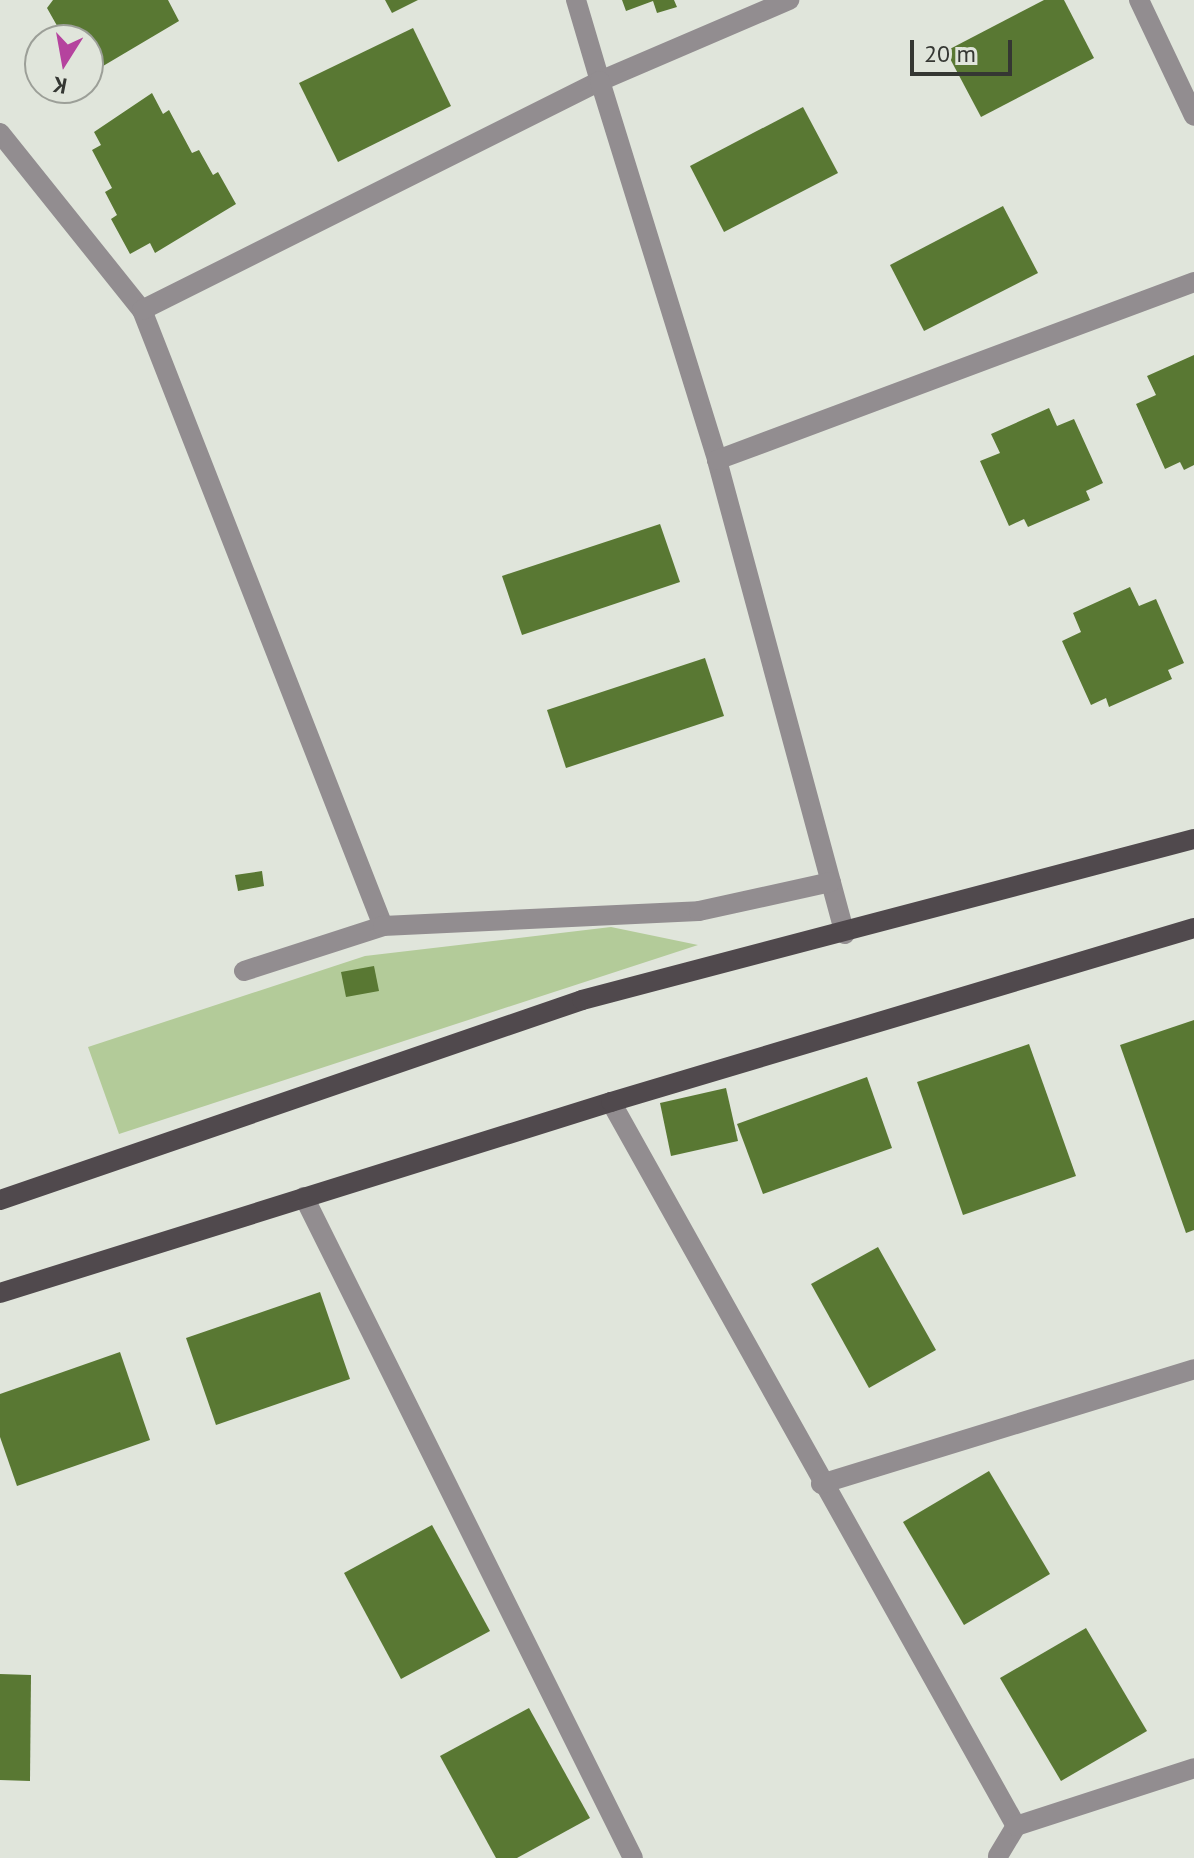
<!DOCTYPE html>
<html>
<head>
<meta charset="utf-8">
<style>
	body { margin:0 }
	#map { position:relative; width:1194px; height:1858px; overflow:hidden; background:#e0e5db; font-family:"PT Sans",sans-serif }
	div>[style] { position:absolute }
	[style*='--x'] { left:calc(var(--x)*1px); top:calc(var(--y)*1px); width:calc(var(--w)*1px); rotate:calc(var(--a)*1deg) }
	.green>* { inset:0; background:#b3cb99 }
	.building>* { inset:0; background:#597833 }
	.minor>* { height:20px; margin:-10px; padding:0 10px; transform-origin:10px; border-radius:10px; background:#928d90 }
	.major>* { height:20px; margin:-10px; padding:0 10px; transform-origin:10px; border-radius:10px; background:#50494d }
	span { translate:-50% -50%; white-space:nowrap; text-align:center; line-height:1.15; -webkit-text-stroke:8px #e0e5db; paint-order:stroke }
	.north { position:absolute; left:24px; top:24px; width:80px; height:80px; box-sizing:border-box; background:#e0e5db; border:2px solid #9c9f98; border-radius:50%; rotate:191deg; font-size:22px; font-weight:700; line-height:32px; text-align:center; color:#353733 }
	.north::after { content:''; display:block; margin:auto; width:28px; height:36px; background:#b5439e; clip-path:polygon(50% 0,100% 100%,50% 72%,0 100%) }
	.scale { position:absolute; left:910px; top:40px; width:102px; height:36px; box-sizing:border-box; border:4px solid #353733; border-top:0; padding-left:10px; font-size:24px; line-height:28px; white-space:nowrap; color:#353733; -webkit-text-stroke:6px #e0e5db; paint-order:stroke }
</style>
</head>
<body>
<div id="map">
	<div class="green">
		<i style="clip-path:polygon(611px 927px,698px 945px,119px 1134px,88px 1047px,365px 956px)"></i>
	</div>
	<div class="building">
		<i style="clip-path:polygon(53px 0,168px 0,179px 21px,98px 69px,92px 59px,88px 61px,88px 40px,56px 40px,54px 35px,60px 31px,47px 8px)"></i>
		<i style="clip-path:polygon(385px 0,418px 0,392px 13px)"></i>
		<i style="clip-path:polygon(622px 0,674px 0,677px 7px,657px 13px,653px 1px,626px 11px)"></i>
		<i style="clip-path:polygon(1044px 0,1064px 0,1094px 58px,981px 117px,946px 51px)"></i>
		<i style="clip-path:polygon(413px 28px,451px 106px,338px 162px,299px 83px)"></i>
		<i style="clip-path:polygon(152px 93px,163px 114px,169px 110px,192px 153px,199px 150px,213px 175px,218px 172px,236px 204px,155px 253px,150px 243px,130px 254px,111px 219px,117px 215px,105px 192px,112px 188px,92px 150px,101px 145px,94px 132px)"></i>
		<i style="clip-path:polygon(803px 107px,838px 173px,724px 232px,690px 166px)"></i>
		<i style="clip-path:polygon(1003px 206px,1038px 273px,924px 331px,890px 265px)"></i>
		<i style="clip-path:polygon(1194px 355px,1194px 465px,1184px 470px,1180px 462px,1165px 469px,1136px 404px,1156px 395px,1147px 376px)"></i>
		<i style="clip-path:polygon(1049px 408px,1057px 426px,1074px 419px,1103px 483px,1086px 491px,1090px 500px,1028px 527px,1024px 519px,1009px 526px,980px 461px,1000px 453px,991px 434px)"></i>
		<i style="clip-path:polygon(660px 524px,680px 582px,522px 635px,502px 576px)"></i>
		<i style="clip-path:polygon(1130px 587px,1139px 606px,1156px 599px,1184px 663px,1168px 670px,1172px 679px,1109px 707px,1106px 698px,1091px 705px,1062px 641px,1081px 632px,1073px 613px)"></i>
		<i style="clip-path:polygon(705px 658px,724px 716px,566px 768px,547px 710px)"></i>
		<i style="clip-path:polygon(262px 871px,264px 886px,238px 891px,235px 875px)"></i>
		<i style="clip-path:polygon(374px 966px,379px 991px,346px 997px,341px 972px)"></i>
		<i style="clip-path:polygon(1194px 1020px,1194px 1230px,1186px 1233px,1120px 1045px)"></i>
		<i style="clip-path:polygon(1029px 1044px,1076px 1176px,963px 1215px,917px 1082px)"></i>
		<i style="clip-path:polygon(867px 1077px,892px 1148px,763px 1194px,737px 1124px)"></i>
		<i style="clip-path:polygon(726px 1088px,738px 1141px,671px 1156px,660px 1103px)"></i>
		<i style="clip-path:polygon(878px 1247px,936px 1350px,869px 1388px,811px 1284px)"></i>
		<i style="clip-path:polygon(320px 1292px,350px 1379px,216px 1425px,186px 1338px)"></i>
		<i style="clip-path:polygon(120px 1352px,150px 1440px,17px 1486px,0 1437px,0 1394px)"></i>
		<i style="clip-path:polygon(989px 1471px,1050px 1574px,964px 1625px,903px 1522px)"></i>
		<i style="clip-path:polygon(432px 1525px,490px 1631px,401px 1679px,344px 1573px)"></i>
		<i style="clip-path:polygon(1086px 1628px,1147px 1731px,1061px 1781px,1000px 1678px)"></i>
		<i style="clip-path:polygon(0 1674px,31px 1675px,30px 1781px,0 1780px)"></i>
		<i style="clip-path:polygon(529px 1708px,590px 1818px,517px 1858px,496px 1858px,440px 1756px)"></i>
	</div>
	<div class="minor">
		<i style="--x:576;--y:0;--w:84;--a:73.5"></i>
		<i style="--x:600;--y:81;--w:206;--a:-23.2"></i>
		<i style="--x:1139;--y:0;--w:128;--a:64.6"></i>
		<i style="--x:0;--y:133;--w:227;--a:51.3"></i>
		<i style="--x:142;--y:310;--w:661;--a:68.63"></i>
		<i style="--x:142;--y:310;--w:512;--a:-26.57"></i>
		<i style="--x:600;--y:81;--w:397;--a:72.8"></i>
		<i style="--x:717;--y:460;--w:491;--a:74.9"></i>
		<i style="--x:717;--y:460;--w:509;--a:-20.46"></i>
		<i style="--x:244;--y:971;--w:146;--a:-17.9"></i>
		<i style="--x:383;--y:926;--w:316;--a:-2.7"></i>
		<i style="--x:699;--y:911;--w:135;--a:-12.4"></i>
		<i style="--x:611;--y:1102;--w:830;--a:60.78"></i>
		<i style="--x:1016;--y:1826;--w:35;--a:121"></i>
		<i style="--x:304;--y:1197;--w:738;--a:63.54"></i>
		<i style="--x:821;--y:1484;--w:390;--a:-17.1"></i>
		<i style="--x:1016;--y:1826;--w:187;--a:-18"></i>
	</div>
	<div class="major">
		<i style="--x:0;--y:1200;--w:615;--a:-18.96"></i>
		<i style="--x:582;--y:1000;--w:633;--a:-14.74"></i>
		<i style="--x:0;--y:1293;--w:640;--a:-17.36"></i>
		<i style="--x:611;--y:1102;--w:608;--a:-16.62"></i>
	</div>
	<div class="north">K</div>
	<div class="scale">20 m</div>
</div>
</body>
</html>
